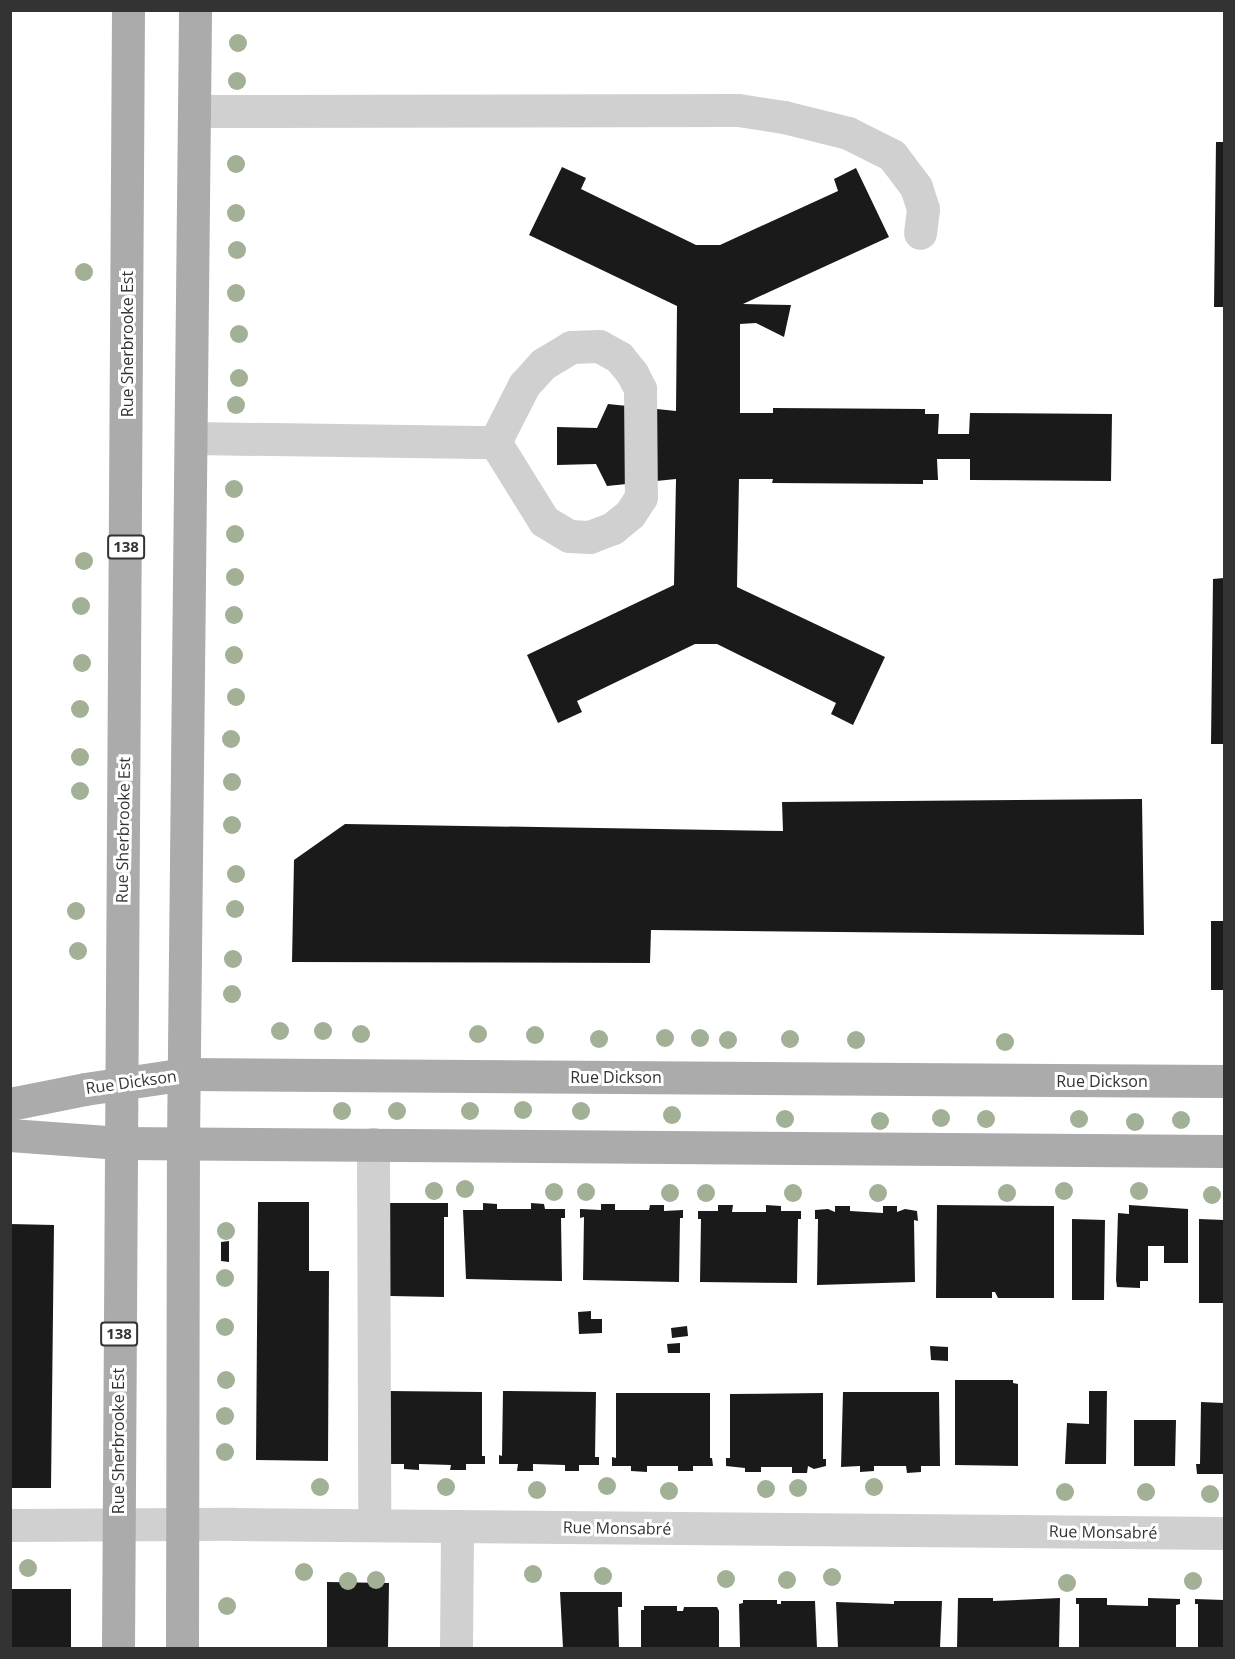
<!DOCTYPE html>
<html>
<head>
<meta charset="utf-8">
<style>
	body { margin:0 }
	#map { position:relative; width:1235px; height:1659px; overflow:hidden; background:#fff; font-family:"Open Sans",sans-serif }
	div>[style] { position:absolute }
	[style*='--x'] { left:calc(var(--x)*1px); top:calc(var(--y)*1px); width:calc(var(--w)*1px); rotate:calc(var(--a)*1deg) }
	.building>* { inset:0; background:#1a1a1a }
	.minor>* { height:33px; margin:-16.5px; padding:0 16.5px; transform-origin:16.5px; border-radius:16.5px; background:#d0d0d0 }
	.major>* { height:33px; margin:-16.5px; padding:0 16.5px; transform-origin:16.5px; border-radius:16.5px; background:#ababab }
	.trees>* { width:18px; height:18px; margin:-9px; border-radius:50%; background:#a2b095 }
	span { translate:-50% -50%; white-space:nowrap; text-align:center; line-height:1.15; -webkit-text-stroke:6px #fff; paint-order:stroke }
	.shield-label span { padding:2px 4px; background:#fff; border:2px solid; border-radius:4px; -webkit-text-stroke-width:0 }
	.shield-label { font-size:15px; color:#333; font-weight:700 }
	.street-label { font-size:16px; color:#333 }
	.frame { position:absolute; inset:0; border:12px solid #333; pointer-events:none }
</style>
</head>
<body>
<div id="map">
	<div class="building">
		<i style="clip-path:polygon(1216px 142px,1224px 142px,1224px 307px,1214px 307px)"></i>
		<i style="clip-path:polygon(562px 167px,586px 178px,581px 189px,696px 245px,720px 245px,838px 191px,834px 179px,856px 168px,889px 237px,743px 304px,791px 305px,784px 337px,756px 323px,740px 324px,740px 413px,773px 413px,773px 408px,925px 409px,925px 414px,939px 414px,938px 434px,969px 434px,970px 413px,1112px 414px,1111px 481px,970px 480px,970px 459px,937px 459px,938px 480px,923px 480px,923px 484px,772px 483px,773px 479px,739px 479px,737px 587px,885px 657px,853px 725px,831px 714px,836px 703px,717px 644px,695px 644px,577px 701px,582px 712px,558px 723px,527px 655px,674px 585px,676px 479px,607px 486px,596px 464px,557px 465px,557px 427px,597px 428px,608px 404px,676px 411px,677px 306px,529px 235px)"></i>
		<i style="clip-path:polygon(1224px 578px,1224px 744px,1211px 744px,1213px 579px)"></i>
		<i style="clip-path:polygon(1142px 799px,1144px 935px,651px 930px,650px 963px,292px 962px,294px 860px,345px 824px,783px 831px,782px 802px)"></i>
		<i style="clip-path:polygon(1211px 921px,1224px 921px,1224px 990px,1211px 990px)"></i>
		<i style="clip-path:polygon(258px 1202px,309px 1202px,309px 1271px,329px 1271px,328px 1461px,256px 1460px)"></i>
		<i style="clip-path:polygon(386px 1203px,448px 1203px,448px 1217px,444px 1217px,444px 1297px,390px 1296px,390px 1216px,386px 1216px)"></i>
		<i style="clip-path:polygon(483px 1203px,497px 1204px,497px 1209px,531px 1209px,531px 1203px,544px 1204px,545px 1209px,565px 1209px,565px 1218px,561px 1218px,562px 1281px,466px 1279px,463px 1210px,483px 1210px)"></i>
		<i style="clip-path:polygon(601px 1204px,615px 1204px,615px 1210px,649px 1210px,650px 1205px,664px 1205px,664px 1211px,683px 1210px,683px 1218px,680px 1218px,679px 1282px,583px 1280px,584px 1217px,580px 1218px,580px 1209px,601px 1210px)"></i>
		<i style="clip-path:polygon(718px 1205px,733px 1205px,732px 1212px,766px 1212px,766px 1205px,781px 1206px,781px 1211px,801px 1211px,801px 1219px,798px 1219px,797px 1283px,700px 1282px,701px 1219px,698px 1219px,698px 1211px,718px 1211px)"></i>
		<i style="clip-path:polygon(937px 1205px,1054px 1206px,1054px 1298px,998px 1298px,995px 1292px,992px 1292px,992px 1298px,936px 1298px)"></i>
		<i style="clip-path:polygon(1129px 1205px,1188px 1209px,1188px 1263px,1164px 1263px,1164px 1246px,1148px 1246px,1148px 1281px,1140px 1281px,1140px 1288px,1117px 1287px,1116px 1280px,1118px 1213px,1129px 1214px)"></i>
		<i style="clip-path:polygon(835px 1206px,850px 1206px,850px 1211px,883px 1213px,883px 1206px,897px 1206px,897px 1212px,905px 1209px,917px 1211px,918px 1221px,914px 1220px,915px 1282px,817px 1285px,818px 1219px,815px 1219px,815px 1210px,828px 1209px,835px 1212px)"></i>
		<i style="clip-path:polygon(1072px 1219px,1105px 1220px,1104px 1300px,1072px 1300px)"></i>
		<i style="clip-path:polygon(1199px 1219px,1224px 1220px,1224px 1303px,1199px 1303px)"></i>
		<i style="clip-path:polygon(10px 1224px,54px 1225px,51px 1488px,10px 1488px)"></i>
		<i style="clip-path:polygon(229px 1241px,229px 1262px,221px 1261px,221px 1242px)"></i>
		<i style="clip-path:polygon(591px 1311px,591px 1319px,602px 1319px,602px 1333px,579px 1334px,578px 1312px)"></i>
		<i style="clip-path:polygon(687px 1326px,688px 1336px,672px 1338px,671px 1328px)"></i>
		<i style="clip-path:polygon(680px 1343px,680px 1353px,668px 1353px,667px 1344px)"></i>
		<i style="clip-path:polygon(930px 1346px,948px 1347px,948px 1361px,931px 1360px)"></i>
		<i style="clip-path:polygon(955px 1380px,1013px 1380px,1013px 1383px,1018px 1384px,1018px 1466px,955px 1465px)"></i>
		<i style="clip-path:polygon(388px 1391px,482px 1392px,482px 1456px,485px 1456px,485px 1464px,466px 1464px,466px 1470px,450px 1470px,451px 1465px,419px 1464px,419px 1470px,404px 1469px,404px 1464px,383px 1464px)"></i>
		<i style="clip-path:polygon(503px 1391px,596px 1392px,595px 1457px,599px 1457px,599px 1465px,579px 1465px,579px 1471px,565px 1471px,565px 1465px,533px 1464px,533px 1471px,517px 1471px,518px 1464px,499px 1464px,499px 1455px,502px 1456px)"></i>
		<i style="clip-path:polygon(1089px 1391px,1107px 1391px,1106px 1464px,1065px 1464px,1067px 1423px,1089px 1424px)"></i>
		<i style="clip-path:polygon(843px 1392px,939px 1392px,940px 1466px,921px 1466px,921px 1472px,907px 1473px,906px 1466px,874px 1466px,874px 1471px,860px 1472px,860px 1466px,841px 1467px)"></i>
		<i style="clip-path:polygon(616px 1393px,710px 1393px,710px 1458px,712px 1458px,713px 1466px,693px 1466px,693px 1471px,678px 1471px,678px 1466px,647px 1466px,647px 1472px,631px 1471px,631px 1466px,612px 1466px,612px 1457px,616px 1458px)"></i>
		<i style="clip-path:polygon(823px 1393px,823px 1459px,826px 1459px,826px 1466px,814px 1469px,808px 1466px,807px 1473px,792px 1473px,792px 1467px,761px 1467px,761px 1472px,745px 1472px,745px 1468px,726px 1466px,726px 1458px,730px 1458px,730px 1394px)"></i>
		<i style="clip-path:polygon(1201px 1402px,1224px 1403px,1224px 1474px,1197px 1474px,1196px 1464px,1200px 1464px)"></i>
		<i style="clip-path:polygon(1134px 1420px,1176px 1420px,1175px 1466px,1134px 1466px)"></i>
		<i style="clip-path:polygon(327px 1582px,389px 1583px,388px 1648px,327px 1648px)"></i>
		<i style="clip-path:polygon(10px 1589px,71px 1589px,71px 1648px,10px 1648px)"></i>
		<i style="clip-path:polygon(560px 1592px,622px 1592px,622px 1607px,618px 1607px,619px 1648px,563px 1648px)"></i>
		<i style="clip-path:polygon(958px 1598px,993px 1598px,993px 1601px,1060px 1598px,1059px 1648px,957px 1648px)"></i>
		<i style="clip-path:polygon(1076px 1598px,1107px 1598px,1107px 1605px,1148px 1606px,1148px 1598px,1180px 1599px,1180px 1604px,1176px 1605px,1176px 1648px,1079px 1648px,1079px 1604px,1076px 1604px)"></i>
		<i style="clip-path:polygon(1195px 1599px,1224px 1600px,1224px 1648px,1198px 1648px,1198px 1604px,1195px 1604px)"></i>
		<i style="clip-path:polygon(743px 1600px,777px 1600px,777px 1604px,781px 1604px,781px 1601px,815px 1601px,817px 1648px,740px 1648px,739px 1604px,743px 1603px)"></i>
		<i style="clip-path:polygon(894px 1601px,942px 1601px,940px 1648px,838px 1648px,836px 1602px,894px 1604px)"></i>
		<i style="clip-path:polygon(644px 1606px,677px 1606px,677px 1611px,683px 1611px,684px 1607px,717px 1607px,719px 1611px,719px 1648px,641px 1648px,641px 1610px,644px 1610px)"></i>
	</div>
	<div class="minor">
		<i style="--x:194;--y:111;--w:544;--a:-0.11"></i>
		<i style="--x:738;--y:110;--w:47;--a:8.7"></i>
		<i style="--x:784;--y:117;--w:66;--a:14"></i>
		<i style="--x:848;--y:133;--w:49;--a:26.6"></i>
		<i style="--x:892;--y:155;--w:40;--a:53"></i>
		<i style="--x:916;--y:187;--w:23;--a:72"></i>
		<i style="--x:923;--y:209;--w:24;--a:97"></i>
		<i style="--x:599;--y:346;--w:23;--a:29"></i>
		<i style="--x:619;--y:357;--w:21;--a:51"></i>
		<i style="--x:632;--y:373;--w:18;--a:63"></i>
		<i style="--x:640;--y:389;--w:108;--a:89.5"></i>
		<i style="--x:641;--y:497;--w:20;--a:123"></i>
		<i style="--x:630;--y:514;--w:22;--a:141"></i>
		<i style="--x:613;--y:528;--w:25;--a:159"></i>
		<i style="--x:590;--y:537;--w:21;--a:-177"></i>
		<i style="--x:569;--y:536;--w:29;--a:-149"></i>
		<i style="--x:544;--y:521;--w:93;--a:-121.8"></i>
		<i style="--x:495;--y:442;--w:64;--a:-63"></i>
		<i style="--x:524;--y:385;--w:28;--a:-48"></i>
		<i style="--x:543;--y:364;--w:33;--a:-31"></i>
		<i style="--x:571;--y:347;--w:28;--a:-2"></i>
		<i style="--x:191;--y:438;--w:304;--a:0.8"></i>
		<i style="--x:373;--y:1144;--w:381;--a:89.8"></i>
		<i style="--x:10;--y:1525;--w:224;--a:-0.3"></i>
		<i style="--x:234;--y:1524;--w:990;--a:0.52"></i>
		<i style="--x:456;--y:1648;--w:122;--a:-89.5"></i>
	</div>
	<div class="major">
		<i style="--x:10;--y:1104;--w:76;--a:-11.3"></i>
		<i style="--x:85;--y:1089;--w:101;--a:-8.5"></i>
		<i style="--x:185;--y:1074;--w:1039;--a:0.39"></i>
		<i style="--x:10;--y:1135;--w:110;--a:4.2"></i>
		<i style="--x:120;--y:1143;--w:1104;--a:0.42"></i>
		<i style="--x:118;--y:1648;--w:1638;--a:-89.65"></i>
		<i style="--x:182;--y:1648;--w:505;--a:-89.89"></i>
		<i style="--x:183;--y:1143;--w:1133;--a:-89.39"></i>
	</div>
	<div class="trees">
		<i style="left:238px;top:43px"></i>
		<i style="left:237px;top:81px"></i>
		<i style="left:236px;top:164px"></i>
		<i style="left:236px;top:213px"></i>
		<i style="left:237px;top:250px"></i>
		<i style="left:84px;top:272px"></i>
		<i style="left:236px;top:293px"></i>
		<i style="left:239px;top:334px"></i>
		<i style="left:239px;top:378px"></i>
		<i style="left:236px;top:405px"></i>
		<i style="left:234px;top:489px"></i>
		<i style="left:235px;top:534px"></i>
		<i style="left:84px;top:561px"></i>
		<i style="left:235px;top:577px"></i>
		<i style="left:81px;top:606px"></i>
		<i style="left:234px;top:615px"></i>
		<i style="left:234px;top:655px"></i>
		<i style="left:82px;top:663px"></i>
		<i style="left:236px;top:697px"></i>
		<i style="left:80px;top:709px"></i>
		<i style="left:231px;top:739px"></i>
		<i style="left:80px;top:757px"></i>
		<i style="left:232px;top:782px"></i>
		<i style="left:80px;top:791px"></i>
		<i style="left:232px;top:825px"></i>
		<i style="left:236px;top:874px"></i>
		<i style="left:235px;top:909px"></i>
		<i style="left:76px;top:911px"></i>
		<i style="left:78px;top:951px"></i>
		<i style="left:233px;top:959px"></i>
		<i style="left:232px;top:994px"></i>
		<i style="left:280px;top:1031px"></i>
		<i style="left:323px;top:1031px"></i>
		<i style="left:361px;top:1034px"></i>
		<i style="left:478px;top:1034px"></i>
		<i style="left:535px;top:1035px"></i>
		<i style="left:665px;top:1038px"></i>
		<i style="left:700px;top:1038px"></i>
		<i style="left:599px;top:1039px"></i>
		<i style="left:790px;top:1039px"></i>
		<i style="left:728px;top:1040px"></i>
		<i style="left:856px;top:1040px"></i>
		<i style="left:1005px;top:1042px"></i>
		<i style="left:523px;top:1110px"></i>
		<i style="left:342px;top:1111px"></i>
		<i style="left:397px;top:1111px"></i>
		<i style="left:470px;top:1111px"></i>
		<i style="left:581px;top:1111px"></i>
		<i style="left:672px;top:1115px"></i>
		<i style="left:941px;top:1118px"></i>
		<i style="left:785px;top:1119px"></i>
		<i style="left:986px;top:1119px"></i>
		<i style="left:1079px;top:1119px"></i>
		<i style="left:1181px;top:1120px"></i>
		<i style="left:880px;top:1121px"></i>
		<i style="left:1135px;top:1122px"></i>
		<i style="left:465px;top:1189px"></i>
		<i style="left:434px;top:1191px"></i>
		<i style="left:1064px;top:1191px"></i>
		<i style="left:1139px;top:1191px"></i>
		<i style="left:554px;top:1192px"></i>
		<i style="left:586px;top:1192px"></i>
		<i style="left:670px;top:1193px"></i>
		<i style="left:706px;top:1193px"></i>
		<i style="left:793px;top:1193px"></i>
		<i style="left:878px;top:1193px"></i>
		<i style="left:1007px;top:1193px"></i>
		<i style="left:1212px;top:1195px"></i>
		<i style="left:226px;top:1231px"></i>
		<i style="left:225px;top:1278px"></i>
		<i style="left:225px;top:1327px"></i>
		<i style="left:226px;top:1380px"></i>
		<i style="left:225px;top:1416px"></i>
		<i style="left:225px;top:1452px"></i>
		<i style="left:607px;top:1486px"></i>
		<i style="left:320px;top:1487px"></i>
		<i style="left:446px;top:1487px"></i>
		<i style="left:874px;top:1487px"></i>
		<i style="left:798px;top:1488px"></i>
		<i style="left:766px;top:1489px"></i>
		<i style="left:537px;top:1490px"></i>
		<i style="left:669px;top:1491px"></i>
		<i style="left:1065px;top:1492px"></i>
		<i style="left:1146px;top:1492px"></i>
		<i style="left:1210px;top:1494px"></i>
		<i style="left:28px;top:1568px"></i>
		<i style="left:304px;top:1572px"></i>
		<i style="left:533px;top:1574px"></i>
		<i style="left:603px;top:1576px"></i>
		<i style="left:832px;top:1577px"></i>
		<i style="left:726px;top:1579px"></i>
		<i style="left:376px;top:1580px"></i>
		<i style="left:787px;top:1580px"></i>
		<i style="left:348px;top:1581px"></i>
		<i style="left:1193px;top:1581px"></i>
		<i style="left:1067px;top:1583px"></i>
		<i style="left:227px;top:1606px"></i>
	</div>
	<div class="shield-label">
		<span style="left:126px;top:547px">138</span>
		<span style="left:119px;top:1334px">138</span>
	</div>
	<div class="street-label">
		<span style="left:127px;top:344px;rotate:-90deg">Rue Sherbrooke Est</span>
		<span style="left:123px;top:830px;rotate:-89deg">Rue Sherbrooke Est</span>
		<span style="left:616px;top:1077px">Rue Dickson</span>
		<span style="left:1102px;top:1081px">Rue Dickson</span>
		<span style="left:131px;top:1082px;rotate:-8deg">Rue Dickson</span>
		<span style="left:118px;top:1441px;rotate:-90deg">Rue Sherbrooke Est</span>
		<span style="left:617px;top:1528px;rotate:1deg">Rue Monsabré</span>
		<span style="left:1103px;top:1532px;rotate:1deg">Rue Monsabré</span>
	</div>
	<div class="frame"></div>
</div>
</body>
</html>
